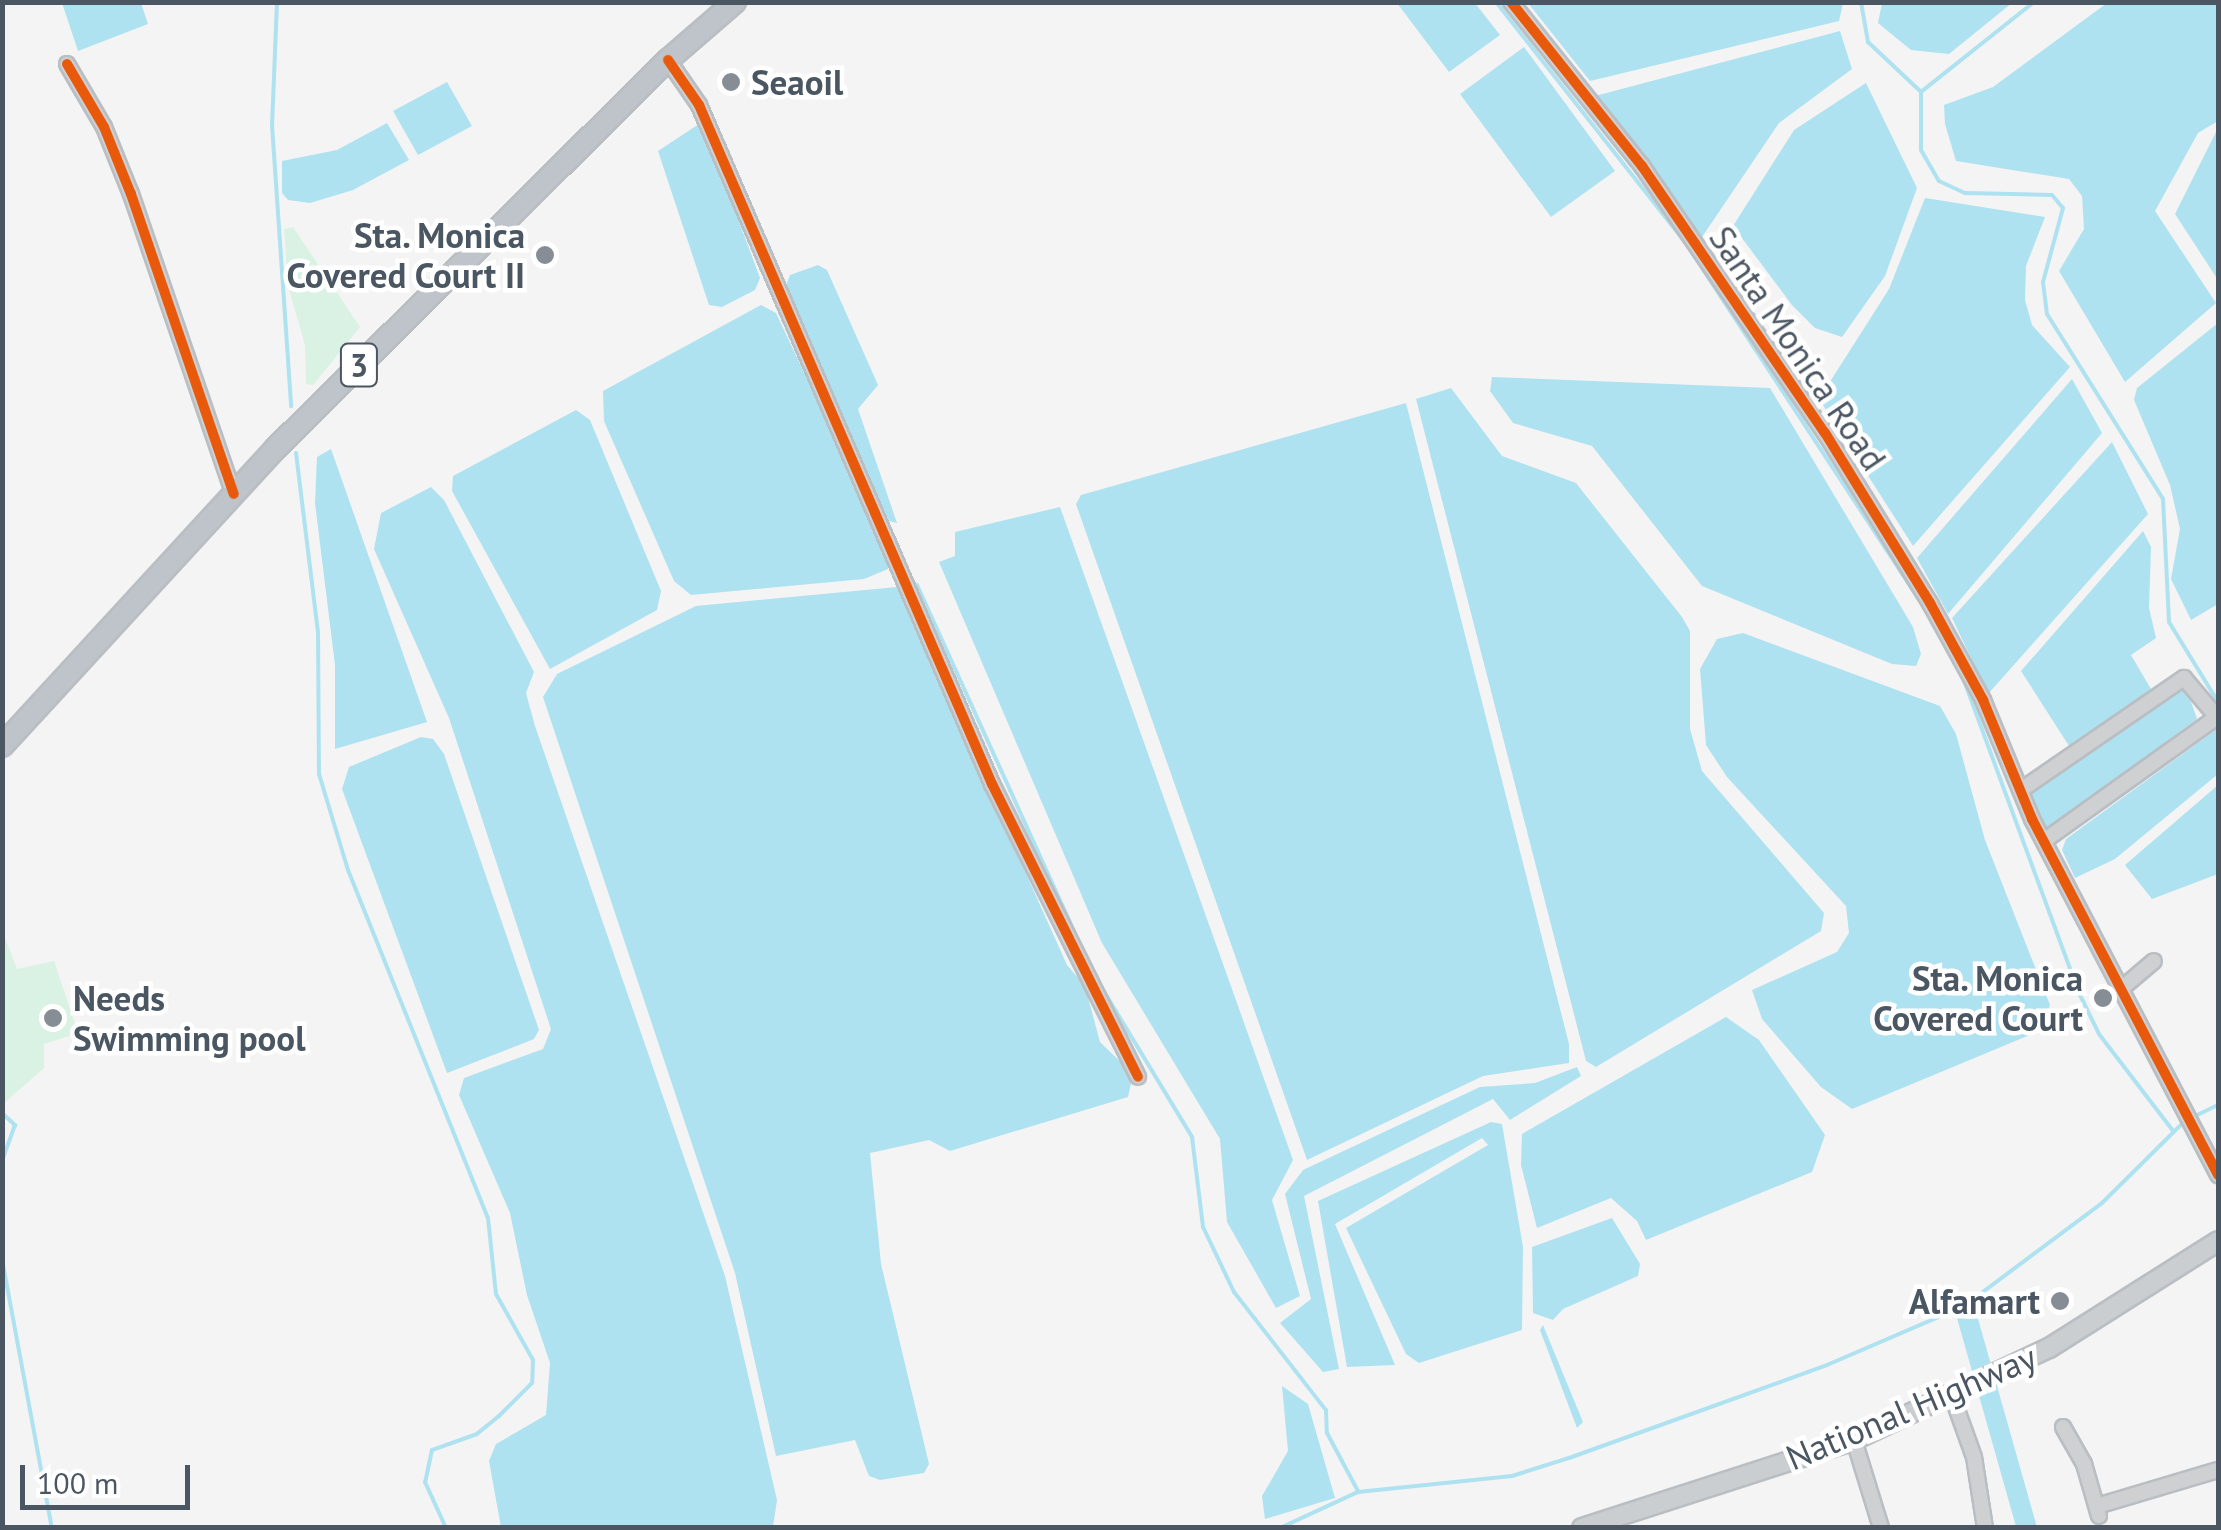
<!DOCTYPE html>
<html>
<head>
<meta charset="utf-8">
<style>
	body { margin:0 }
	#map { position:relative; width:2221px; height:1530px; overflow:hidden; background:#f4f4f4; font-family:"PT Sans",sans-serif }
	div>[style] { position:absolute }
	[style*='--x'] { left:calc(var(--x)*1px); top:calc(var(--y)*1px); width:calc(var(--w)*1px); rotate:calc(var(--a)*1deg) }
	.green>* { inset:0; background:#d9f2e3 }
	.water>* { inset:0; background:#aee2f0 }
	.stream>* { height:4px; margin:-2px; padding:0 2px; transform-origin:2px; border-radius:2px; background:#aee2f0 }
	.river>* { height:20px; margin:-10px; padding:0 10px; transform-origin:10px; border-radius:10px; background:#aee2f0 }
	.roads { filter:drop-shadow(2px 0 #b9bec3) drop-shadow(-2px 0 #b9bec3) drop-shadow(0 2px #b9bec3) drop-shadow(0 -2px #b9bec3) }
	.minor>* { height:14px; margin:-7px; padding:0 7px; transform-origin:7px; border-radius:7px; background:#ced0d2 }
	.major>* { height:18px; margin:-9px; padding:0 9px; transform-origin:9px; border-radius:9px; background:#caced1 }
	.highway>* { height:20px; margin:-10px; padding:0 10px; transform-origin:10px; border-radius:10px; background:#bec4c9 }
	.cycleway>* { height:10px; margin:-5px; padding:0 5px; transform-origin:5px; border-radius:5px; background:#e8590c }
	.dots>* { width:28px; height:28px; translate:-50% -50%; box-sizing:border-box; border:5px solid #fff; border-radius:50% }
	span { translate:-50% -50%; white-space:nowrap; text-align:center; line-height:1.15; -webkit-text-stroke:9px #fff; paint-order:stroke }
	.shield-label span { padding:2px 8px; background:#fff; border:2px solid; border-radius:8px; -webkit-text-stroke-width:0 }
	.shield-label { font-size:32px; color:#4a5661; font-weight:700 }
	.poi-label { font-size:35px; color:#4a5661; font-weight:700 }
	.left { translate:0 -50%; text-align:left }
	.right { translate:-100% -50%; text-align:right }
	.street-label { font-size:35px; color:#4a5661 }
	.frame { position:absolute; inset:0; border:5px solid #4a5661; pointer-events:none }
	.scale { position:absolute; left:20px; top:1465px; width:170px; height:45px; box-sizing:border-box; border:5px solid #4a5661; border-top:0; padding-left:12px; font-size:30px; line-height:35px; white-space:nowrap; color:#4a5661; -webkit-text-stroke:8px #fff; paint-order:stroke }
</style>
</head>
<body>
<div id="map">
	<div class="green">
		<i style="clip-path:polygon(293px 227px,360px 327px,313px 385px,306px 384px,305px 345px,288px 286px,284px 229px)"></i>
		<i style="clip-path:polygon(2px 930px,17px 969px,54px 961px,78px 1033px,44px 1044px,44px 1068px,3px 1104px)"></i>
	</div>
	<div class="water">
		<i style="clip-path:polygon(62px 3px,141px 3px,148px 24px,78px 51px)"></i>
		<i style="clip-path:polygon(1397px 3px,1475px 3px,1500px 35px,1449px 72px)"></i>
		<i style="clip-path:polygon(1528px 3px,1843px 3px,1839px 21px,1590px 81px)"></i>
		<i style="clip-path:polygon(1882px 3px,1882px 2px,2012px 3px,1949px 54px,1911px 50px,1878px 23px)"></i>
		<i style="clip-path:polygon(2107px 3px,2218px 3px,2218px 121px,2198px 133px,2155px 211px,2216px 303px,2125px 382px,2059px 271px,2084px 229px,2082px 196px,2069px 179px,1956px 161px,1945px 124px,1944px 105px,1993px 87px)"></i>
		<i style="clip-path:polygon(1840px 31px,1852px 69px,1779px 123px,1700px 240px,1595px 96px)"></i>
		<i style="clip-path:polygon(1524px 47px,1615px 171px,1551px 217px,1460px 94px)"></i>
		<i style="clip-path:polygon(447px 82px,472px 126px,418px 155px,393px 111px)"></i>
		<i style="clip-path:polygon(1866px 83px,1917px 188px,1885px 276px,1842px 337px,1815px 328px,1792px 305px,1733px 226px,1794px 130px)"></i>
		<i style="clip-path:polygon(702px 122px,760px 278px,755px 290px,722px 307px,709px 305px,658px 151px)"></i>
		<i style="clip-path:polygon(387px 123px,409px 160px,353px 190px,310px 203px,288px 200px,282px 193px,282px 161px,337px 150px)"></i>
		<i style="clip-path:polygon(2218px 128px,2218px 280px,2175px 214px)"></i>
		<i style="clip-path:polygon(1925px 198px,2045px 217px,2026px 266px,2025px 300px,2032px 325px,2070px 367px,1913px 546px,1819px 399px,1889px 289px)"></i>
		<i style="clip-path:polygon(818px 265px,827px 270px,878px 385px,858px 409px,897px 523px,889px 521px,785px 288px,790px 275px)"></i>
		<i style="clip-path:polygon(761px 305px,776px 313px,889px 553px,888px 569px,864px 579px,691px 595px,674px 581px,604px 421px,603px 391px)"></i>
		<i style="clip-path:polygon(2218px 323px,2218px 604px,2191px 620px,2171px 579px,2180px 529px,2170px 485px,2134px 400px,2137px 388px)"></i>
		<i style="clip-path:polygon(1492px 377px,1770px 388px,1913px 627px,1921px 654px,1916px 666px,1892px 664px,1702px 586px,1592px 446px,1513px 423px,1490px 391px)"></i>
		<i style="clip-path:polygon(2072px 379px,2102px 433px,1948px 614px,1917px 558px)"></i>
		<i style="clip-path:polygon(1451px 388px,1502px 456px,1576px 483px,1682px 617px,1690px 631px,1690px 729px,1702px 771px,1824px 913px,1821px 931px,1596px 1067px,1586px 1061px,1416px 399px)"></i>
		<i style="clip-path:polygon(1406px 403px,1569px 1044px,1569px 1063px,1483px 1076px,1307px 1160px,1076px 504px,1081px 495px)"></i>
		<i style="clip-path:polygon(576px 410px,590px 420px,661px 591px,657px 610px,550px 669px,452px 491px,453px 476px)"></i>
		<i style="clip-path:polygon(2112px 442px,2148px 514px,1988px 694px,1952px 618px)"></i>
		<i style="clip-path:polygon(331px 449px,427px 722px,335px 749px,335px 665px,315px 503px,317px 457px)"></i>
		<i style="clip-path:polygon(431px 487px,444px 500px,534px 672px,526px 693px,535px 726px,725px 1276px,777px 1500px,773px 1527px,501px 1527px,489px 1461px,496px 1444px,546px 1415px,550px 1363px,527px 1295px,510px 1213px,459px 1095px,464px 1078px,543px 1049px,551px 1029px,449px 718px,374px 549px,381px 513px)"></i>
		<i style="clip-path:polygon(1060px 507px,1293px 1160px,1272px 1200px,1300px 1296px,1276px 1308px,1227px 1222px,1220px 1139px,1102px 943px,939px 562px,955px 556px,955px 532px)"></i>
		<i style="clip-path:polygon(2143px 531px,2151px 547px,2149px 608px,2156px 638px,2131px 655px,2151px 689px,2071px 749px,2021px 671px)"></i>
		<i style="clip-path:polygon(897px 587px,1067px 965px,1085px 986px,1100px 1042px,1133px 1074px,1128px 1097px,950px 1151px,929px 1140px,870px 1153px,881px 1264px,929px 1464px,924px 1473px,880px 1480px,869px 1476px,855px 1440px,776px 1456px,735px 1273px,543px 697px,557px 674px,696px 606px)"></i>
		<i style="clip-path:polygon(1743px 633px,1940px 706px,1956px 734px,1985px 840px,2050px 1005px,2042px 1030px,1852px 1109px,1821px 1087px,1762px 1019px,1752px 990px,1837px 952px,1849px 933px,1846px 906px,1727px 777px,1706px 745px,1700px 669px,1717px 639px)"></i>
		<i style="clip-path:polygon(2184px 681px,2197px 719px,2046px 830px,2030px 796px,2036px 787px)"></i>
		<i style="clip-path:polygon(2217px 729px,2218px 774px,2115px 859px,2075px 878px,2062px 850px,2066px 839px)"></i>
		<i style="clip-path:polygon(421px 737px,433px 739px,444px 754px,539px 1030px,534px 1039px,447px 1073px,342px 789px,349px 767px)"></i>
		<i style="clip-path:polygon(2218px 785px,2218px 874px,2152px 899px,2125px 865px)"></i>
		<i style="clip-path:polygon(1726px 1017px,1759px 1040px,1825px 1135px,1812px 1172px,1646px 1240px,1637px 1221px,1611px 1198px,1537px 1228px,1521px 1165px,1522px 1134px)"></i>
		<i style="clip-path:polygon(1577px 1067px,1581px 1076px,1510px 1120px,1493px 1099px,1304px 1196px,1339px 1369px,1323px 1372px,1280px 1323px,1311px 1299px,1285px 1194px,1303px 1170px,1480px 1087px,1535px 1083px)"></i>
		<i style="clip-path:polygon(1491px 1122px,1502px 1124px,1523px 1247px,1522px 1330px,1419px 1363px,1406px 1354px,1346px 1228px,1488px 1145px,1482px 1138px,1335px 1224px,1395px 1365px,1347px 1367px,1318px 1201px)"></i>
		<i style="clip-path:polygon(1612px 1218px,1640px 1264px,1638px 1276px,1563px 1309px,1553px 1320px,1533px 1313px,1532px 1247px)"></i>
		<i style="clip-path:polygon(1543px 1325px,1583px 1422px,1577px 1428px,1540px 1330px)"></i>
		<i style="clip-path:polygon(1282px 1386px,1308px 1404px,1335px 1498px,1265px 1519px,1262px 1496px,1288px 1451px)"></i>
	</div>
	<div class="stream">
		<i style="--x:277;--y:2;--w:123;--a:92.3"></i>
		<i style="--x:272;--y:125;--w:282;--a:86.1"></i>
		<i style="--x:1496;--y:2;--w:309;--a:51.8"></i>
		<i style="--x:1687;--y:245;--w:436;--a:56.8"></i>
		<i style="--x:1861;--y:2;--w:41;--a:80.1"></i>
		<i style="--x:1868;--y:42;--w:73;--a:43.3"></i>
		<i style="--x:2034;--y:2;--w:144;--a:141.5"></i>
		<i style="--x:1921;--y:92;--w:58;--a:90"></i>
		<i style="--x:1921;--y:150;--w:36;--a:60"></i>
		<i style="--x:1939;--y:181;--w:29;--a:25"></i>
		<i style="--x:1965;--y:193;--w:87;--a:1.3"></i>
		<i style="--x:2052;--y:195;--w:17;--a:50"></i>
		<i style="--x:2063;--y:208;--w:77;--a:105.1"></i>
		<i style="--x:2043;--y:282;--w:32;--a:83"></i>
		<i style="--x:2047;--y:314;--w:218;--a:57.9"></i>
		<i style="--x:2163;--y:499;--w:123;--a:87.2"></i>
		<i style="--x:2169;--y:622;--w:94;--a:58.5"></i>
		<i style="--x:296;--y:453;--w:180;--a:83"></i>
		<i style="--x:318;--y:632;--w:142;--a:89.6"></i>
		<i style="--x:319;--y:774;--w:100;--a:73.2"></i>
		<i style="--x:348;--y:870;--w:375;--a:68.1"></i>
		<i style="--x:488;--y:1218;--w:76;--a:84"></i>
		<i style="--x:496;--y:1294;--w:76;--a:60.7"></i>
		<i style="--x:533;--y:1360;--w:23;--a:92"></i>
		<i style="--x:532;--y:1383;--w:47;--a:135"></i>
		<i style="--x:499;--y:1416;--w:28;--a:141"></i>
		<i style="--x:477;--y:1434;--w:48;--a:160.4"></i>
		<i style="--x:432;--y:1450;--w:33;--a:102"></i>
		<i style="--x:425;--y:1482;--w:51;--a:65.5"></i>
		<i style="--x:917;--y:585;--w:409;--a:65.6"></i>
		<i style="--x:1962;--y:675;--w:341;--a:69.8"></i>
		<i style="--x:2080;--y:995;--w:43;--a:64"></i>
		<i style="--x:2099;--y:1034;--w:123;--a:52.6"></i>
		<i style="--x:1097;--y:980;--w:184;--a:58.8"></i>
		<i style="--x:1192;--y:1137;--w:91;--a:83"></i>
		<i style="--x:1203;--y:1227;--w:72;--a:64.5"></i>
		<i style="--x:1234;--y:1292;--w:150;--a:52.1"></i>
		<i style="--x:1326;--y:1410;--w:23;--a:88"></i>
		<i style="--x:1327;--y:1433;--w:66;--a:61.9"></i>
		<i style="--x:2;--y:1113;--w:18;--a:43"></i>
		<i style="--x:15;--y:1125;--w:37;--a:110"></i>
		<i style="--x:2;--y:1259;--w:274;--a:79.5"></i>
		<i style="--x:1280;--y:1528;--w:86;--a:-24.8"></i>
		<i style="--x:1358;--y:1492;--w:155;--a:-5.9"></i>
		<i style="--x:1512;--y:1476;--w:60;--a:-17.5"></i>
		<i style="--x:1569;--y:1458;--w:274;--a:-19.8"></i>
		<i style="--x:1827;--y:1365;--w:149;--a:-23.3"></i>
		<i style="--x:1964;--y:1306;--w:172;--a:-36.7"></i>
		<i style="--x:2102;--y:1203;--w:117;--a:-44.7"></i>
		<i style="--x:2185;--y:1121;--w:37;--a:-26"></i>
	</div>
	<div class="river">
		<i style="--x:1964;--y:1306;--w:231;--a:74.2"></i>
	</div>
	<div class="roads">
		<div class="minor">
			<i style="--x:1511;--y:2;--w:210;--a:51.4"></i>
			<i style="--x:1642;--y:166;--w:324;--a:55.6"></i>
			<i style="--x:1825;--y:433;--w:200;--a:58.3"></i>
			<i style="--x:1930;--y:603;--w:111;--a:61.3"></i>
			<i style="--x:1983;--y:700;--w:129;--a:67.6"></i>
			<i style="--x:2032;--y:819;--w:402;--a:62.4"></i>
			<i style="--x:668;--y:60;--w:55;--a:55.4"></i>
			<i style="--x:699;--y:105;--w:740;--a:66.66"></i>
			<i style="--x:992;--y:784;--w:327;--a:63.5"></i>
			<i style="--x:67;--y:64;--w:73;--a:59.6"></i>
			<i style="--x:104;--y:127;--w:72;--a:68.1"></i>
			<i style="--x:131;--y:194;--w:317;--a:71.1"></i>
			<i style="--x:2021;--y:790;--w:198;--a:-34.5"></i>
			<i style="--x:2184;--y:678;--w:51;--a:49.8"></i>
			<i style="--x:2217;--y:717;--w:213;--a:144.4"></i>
			<i style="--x:2121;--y:989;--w:43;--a:-40.3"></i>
			<i style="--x:1952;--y:1396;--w:65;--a:70.2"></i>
			<i style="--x:1974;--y:1457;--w:72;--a:81.2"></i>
			<i style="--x:2063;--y:1427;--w:43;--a:60.4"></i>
			<i style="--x:2084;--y:1464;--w:54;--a:73.9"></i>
			<i style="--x:1854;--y:1440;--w:92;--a:72.9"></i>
			<i style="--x:2097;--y:1506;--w:126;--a:-16.6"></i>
		</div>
		<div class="major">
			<i style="--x:1582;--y:1528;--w:286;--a:-17.9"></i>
			<i style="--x:1854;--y:1440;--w:216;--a:-25.3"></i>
			<i style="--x:2049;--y:1348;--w:200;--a:-32.3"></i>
		</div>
		<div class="highway">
			<i style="--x:2;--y:746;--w:405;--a:-47.4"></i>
			<i style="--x:276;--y:448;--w:552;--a:-44.71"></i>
			<i style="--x:668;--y:60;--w:89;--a:-40.9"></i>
		</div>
	</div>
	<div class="cycleway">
		<i style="--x:1511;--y:2;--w:210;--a:51.4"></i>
		<i style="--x:1642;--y:166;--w:324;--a:55.6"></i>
		<i style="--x:1825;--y:433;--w:200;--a:58.3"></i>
		<i style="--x:1930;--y:603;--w:111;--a:61.3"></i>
		<i style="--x:1983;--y:700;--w:129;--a:67.6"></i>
		<i style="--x:2032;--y:819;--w:402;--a:62.4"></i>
		<i style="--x:668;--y:60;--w:55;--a:55.4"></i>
		<i style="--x:699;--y:105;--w:740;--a:66.66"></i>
		<i style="--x:992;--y:784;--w:327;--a:63.5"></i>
		<i style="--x:67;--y:64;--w:73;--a:59.6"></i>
		<i style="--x:104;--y:127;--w:72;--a:68.1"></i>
		<i style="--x:131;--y:194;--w:317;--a:71.1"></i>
	</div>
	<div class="dots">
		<i style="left:731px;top:82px;background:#868d94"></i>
		<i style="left:545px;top:255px;background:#868d94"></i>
		<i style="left:2103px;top:998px;background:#868d94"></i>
		<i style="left:53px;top:1018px;background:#868d94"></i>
		<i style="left:2060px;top:1301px;background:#868d94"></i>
	</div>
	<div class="shield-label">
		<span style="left:359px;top:365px">3</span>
	</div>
	<div class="poi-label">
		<span class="left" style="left:751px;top:82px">Seaoil</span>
		<span class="right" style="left:525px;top:255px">Sta. Monica<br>Covered Court II</span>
		<span class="right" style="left:2083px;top:998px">Sta. Monica<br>Covered Court</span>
		<span class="left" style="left:73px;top:1018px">Needs<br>Swimming pool</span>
		<span class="right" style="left:2040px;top:1301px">Alfamart</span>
	</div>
	<div class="street-label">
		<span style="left:1798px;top:348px;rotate:56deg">Santa Monica Road</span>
		<span style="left:1911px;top:1407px;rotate:-23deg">National Highway</span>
	</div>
	<div class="frame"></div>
	<div class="scale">100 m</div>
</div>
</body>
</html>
